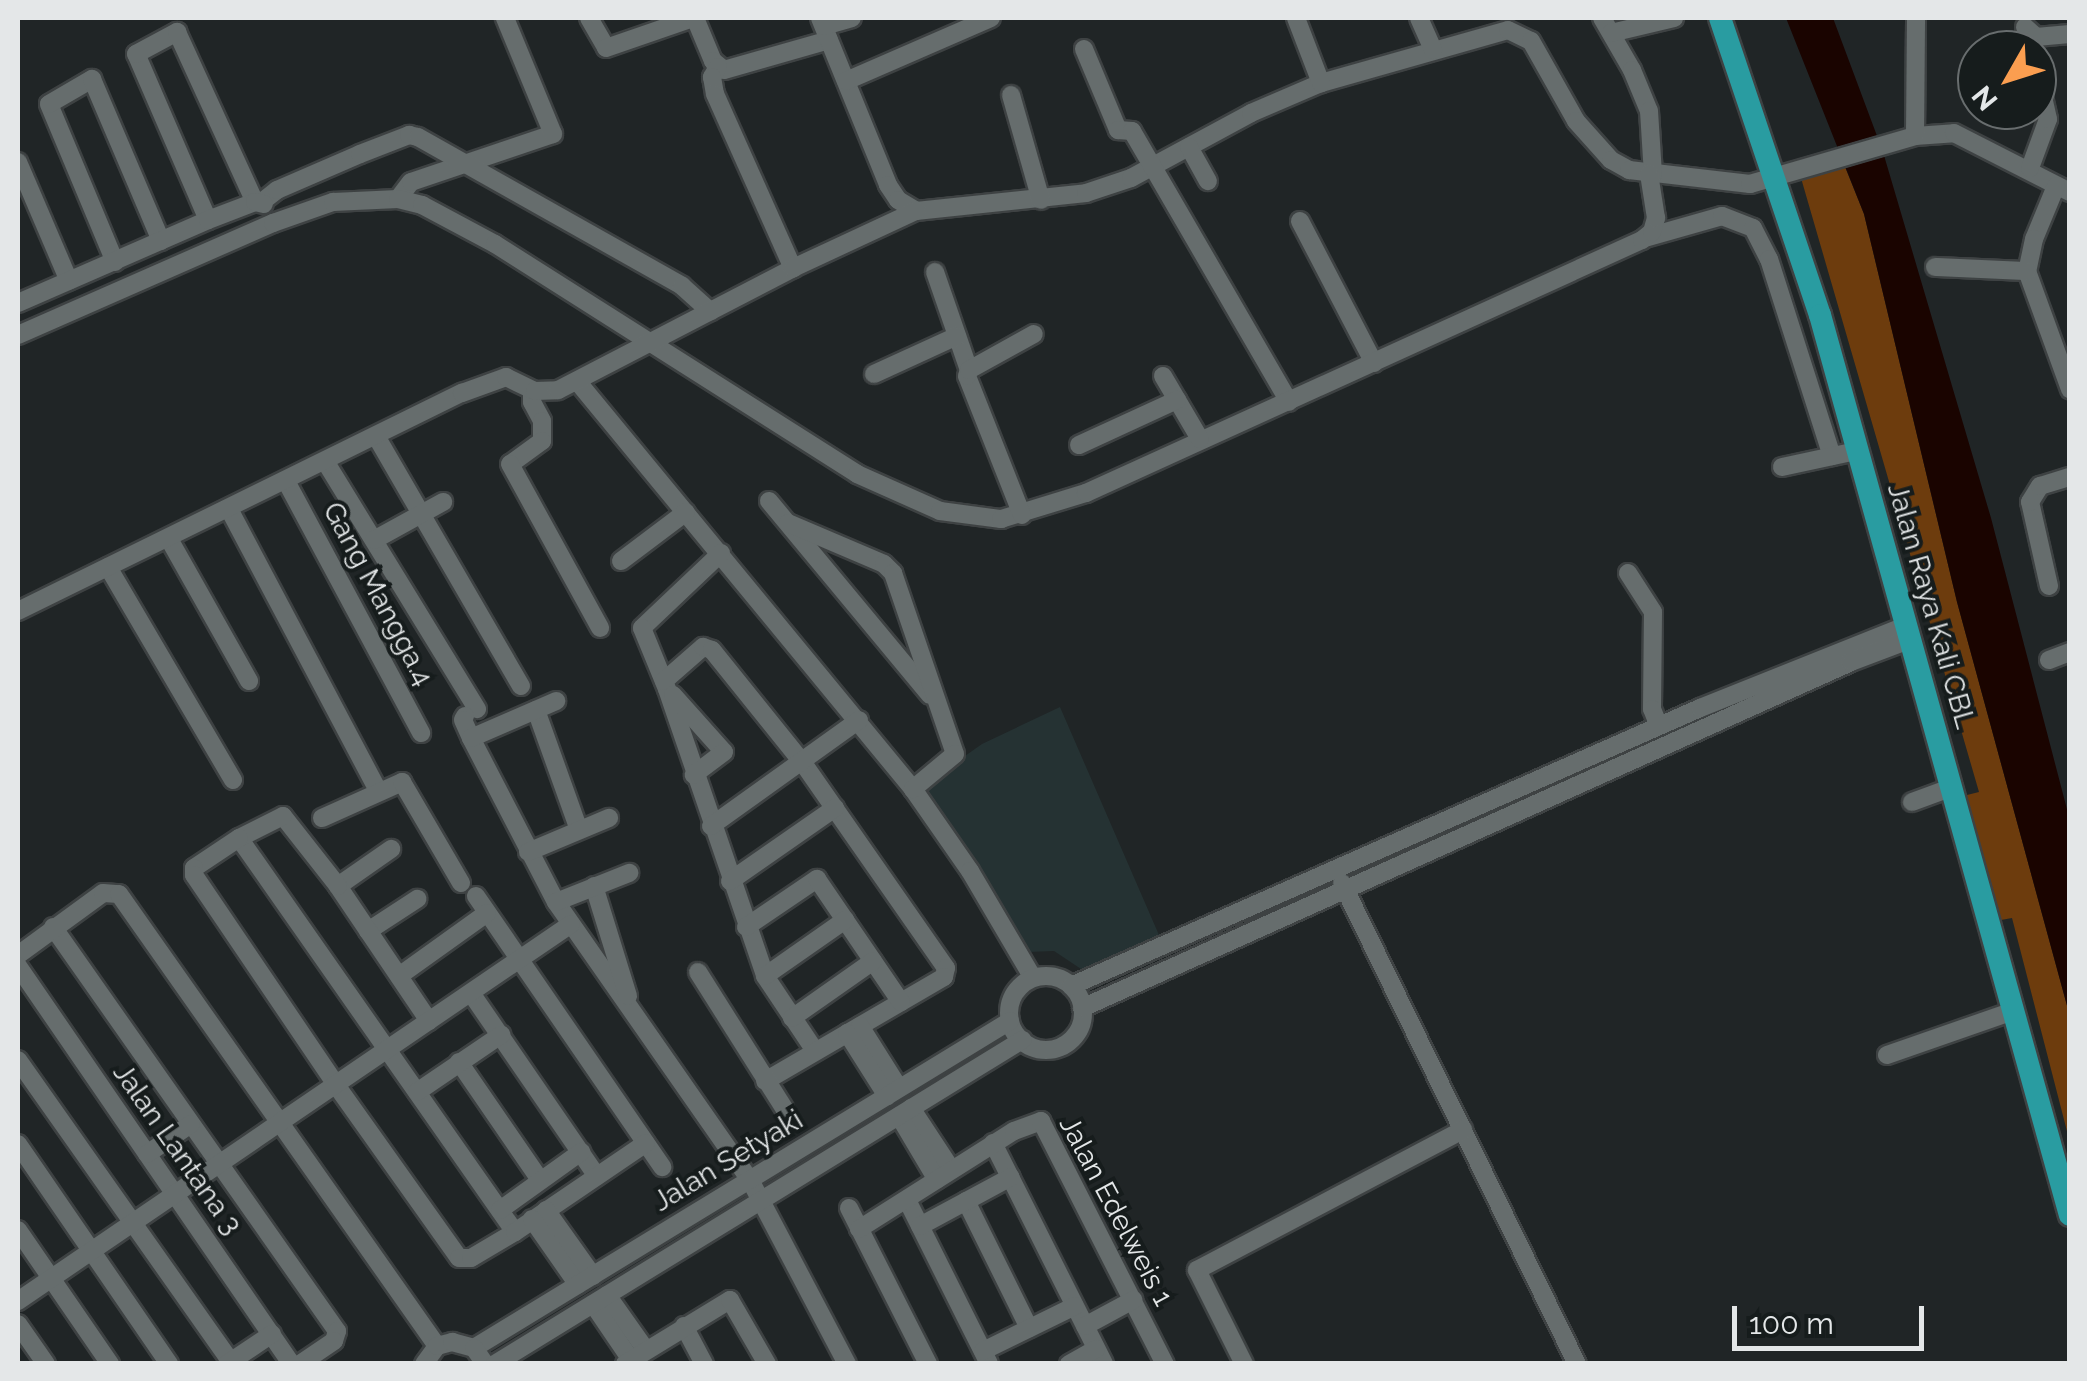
<!DOCTYPE html>
<html>
<head>
<meta charset="utf-8">
<style>
	body { margin:0 }
	#map { position:relative; width:2087px; height:1381px; overflow:hidden; background:#202526; font-family:Raleway,sans-serif }
	div>[style] { position:absolute }
	[style*='--x'] { left:calc(var(--x)*1px); top:calc(var(--y)*1px); width:calc(var(--w)*1px); rotate:calc(var(--a)*1deg) }
	.built>* { inset:0; background:#253233 }
	.forest>* { inset:0; background:#6d3c0d }
	.water>* { inset:0; background:#1a0400 }
	.roads { filter:drop-shadow(2px 0 #3e4243) drop-shadow(-2px 0 #3e4243) drop-shadow(0 2px #3e4243) drop-shadow(0 -2px #3e4243) }
	.minor>* { height:18px; margin:-9px; padding:0 9px; transform-origin:9px; border-radius:9px; background:#666d6d }
	.minor>.ring { margin:-9px; padding:0; box-sizing:content-box; background:none; border:18px solid #666d6d; border-radius:50% }
	.major>* { height:22px; margin:-11px; padding:0 11px; transform-origin:11px; border-radius:11px; background:#299ca1 }
	span { translate:-50% -50%; white-space:nowrap; text-align:center; line-height:1.15; -webkit-text-stroke:8px #161c1c; paint-order:stroke }
	.street-label { font-size:28px; color:#e4e7e8 }
	.frame { position:absolute; inset:0; border:20px solid #e4e7e8; pointer-events:none }
	.north { position:absolute; left:1957px; top:30px; width:100px; height:100px; box-sizing:border-box; background:#161c1c; border:2px solid #686d6e; border-radius:50%; rotate:231deg; font-size:28px; font-weight:700; line-height:40px; text-align:center; color:#e4e7e8 }
	.north::after { content:''; display:block; margin:auto; width:35px; height:45px; background:#fb9e50; clip-path:polygon(50% 0,100% 100%,50% 72%,0 100%) }
	.scale { position:absolute; left:1732px; top:1306px; width:192px; height:45px; box-sizing:border-box; border:5px solid #e4e7e8; border-top:0; padding-left:12px; font-size:30px; line-height:35px; white-space:nowrap; color:#e4e7e8; -webkit-text-stroke:8px #161c1c; paint-order:stroke }
</style>
</head>
<body>
<div id="map">
	<div class="built">
		<i style="clip-path:polygon(1060px 707px,1159px 935px,1087px 973px,1054px 951px,1028px 952px,915px 791px,982px 744px)"></i>
	</div>
	<div class="forest">
		<i style="clip-path:polygon(1841px 157px,1864px 214px,1957px 602px,2069px 1013px,2069px 1139px,2012px 918px,1990px 922px,1951px 799px,1979px 792px,1801px 178px)"></i>
	</div>
	<div class="water">
		<i style="clip-path:polygon(1786px 18px,1833px 18px,1883px 152px,1991px 518px,2069px 817px,2069px 1013px,1957px 602px,1864px 214px)"></i>
	</div>
	<div class="roads">
		<div class="minor">
			<i style="--x:589;--y:18;--w:34;--a:60"></i>
			<i style="--x:606;--y:48;--w:92;--a:-19"></i>
			<i style="--x:695;--y:18;--w:47;--a:67.3"></i>
			<i style="--x:713;--y:61;--w:14;--a:39"></i>
			<i style="--x:724;--y:70;--w:109;--a:-15.9"></i>
			<i style="--x:820;--y:18;--w:180;--a:67.8"></i>
			<i style="--x:888;--y:185;--w:18;--a:56"></i>
			<i style="--x:898;--y:200;--w:21;--a:31"></i>
			<i style="--x:916;--y:211;--w:171;--a:-6"></i>
			<i style="--x:1086;--y:193;--w:47;--a:-18.4"></i>
			<i style="--x:1131;--y:178;--w:136;--a:-28.4"></i>
			<i style="--x:1251;--y:113;--w:76;--a:-23.2"></i>
			<i style="--x:1321;--y:83;--w:194;--a:-15.8"></i>
			<i style="--x:1508;--y:30;--w:25;--a:26"></i>
			<i style="--x:1531;--y:41;--w:92;--a:60.6"></i>
			<i style="--x:1576;--y:121;--w:52;--a:48.1"></i>
			<i style="--x:1611;--y:160;--w:21;--a:29"></i>
			<i style="--x:1629;--y:170;--w:122;--a:6.6"></i>
			<i style="--x:1750;--y:184;--w:172;--a:-16.2"></i>
			<i style="--x:1915;--y:136;--w:39;--a:-4"></i>
			<i style="--x:1954;--y:133;--w:130;--a:27"></i>
			<i style="--x:1296;--y:18;--w:70;--a:69"></i>
			<i style="--x:1419;--y:18;--w:35;--a:66"></i>
			<i style="--x:1602;--y:18;--w:60;--a:60"></i>
			<i style="--x:1632;--y:70;--w:44;--a:67.5"></i>
			<i style="--x:1649;--y:111;--w:64;--a:86.4"></i>
			<i style="--x:824;--y:26;--w:29;--a:-16"></i>
			<i style="--x:2025;--y:27;--w:15;--a:42"></i>
			<i style="--x:2036;--y:37;--w:34;--a:-5"></i>
			<i style="--x:1611;--y:33;--w:65;--a:-13.4"></i>
			<i style="--x:1084;--y:49;--w:88;--a:67.2"></i>
			<i style="--x:1118;--y:130;--w:14;--a:4"></i>
			<i style="--x:1132;--y:131;--w:313;--a:59.9"></i>
			<i style="--x:718;--y:67;--w:12;--a:121"></i>
			<i style="--x:712;--y:77;--w:17;--a:80"></i>
			<i style="--x:715;--y:94;--w:191;--a:65.9"></i>
			<i style="--x:846;--y:81;--w:158;--a:-23.5"></i>
			<i style="--x:1011;--y:95;--w:109;--a:74.1"></i>
			<i style="--x:1915;--y:136;--w:118;--a:-89.5"></i>
			<i style="--x:1189;--y:147;--w:39;--a:61"></i>
			<i style="--x:18;--y:162;--w:129;--a:66.8"></i>
			<i style="--x:2030;--y:168;--w:52;--a:-69.8"></i>
			<i style="--x:2048;--y:119;--w:50;--a:-102.7"></i>
			<i style="--x:2056;--y:186;--w:57;--a:112.5"></i>
			<i style="--x:2034;--y:239;--w:33;--a:102"></i>
			<i style="--x:2027;--y:271;--w:126;--a:70"></i>
			<i style="--x:398;--y:199;--w:21;--a:-53"></i>
			<i style="--x:411;--y:182;--w:150;--a:-18.7"></i>
			<i style="--x:553;--y:134;--w:126;--a:-112.5"></i>
			<i style="--x:263;--y:201;--w:18;--a:-38"></i>
			<i style="--x:277;--y:190;--w:90;--a:-23.4"></i>
			<i style="--x:360;--y:154;--w:53;--a:-21.2"></i>
			<i style="--x:409;--y:135;--w:9;--a:13"></i>
			<i style="--x:418;--y:137;--w:303;--a:29.4"></i>
			<i style="--x:682;--y:286;--w:38;--a:42"></i>
			<i style="--x:208;--y:220;--w:181;--a:-113.4"></i>
			<i style="--x:136;--y:54;--w:47;--a:-28.2"></i>
			<i style="--x:177;--y:32;--w:187;--a:65.4"></i>
			<i style="--x:1300;--y:221;--w:160;--a:62.5"></i>
			<i style="--x:1648;--y:237;--w:77;--a:-15.8"></i>
			<i style="--x:1722;--y:216;--w:33;--a:21"></i>
			<i style="--x:1753;--y:228;--w:35;--a:63"></i>
			<i style="--x:1769;--y:259;--w:207;--a:72.3"></i>
			<i style="--x:115;--y:262;--w:171;--a:-112.7"></i>
			<i style="--x:49;--y:104;--w:50;--a:-30.2"></i>
			<i style="--x:92;--y:79;--w:176;--a:66.9"></i>
			<i style="--x:1935;--y:267;--w:92;--a:2.5"></i>
			<i style="--x:935;--y:272;--w:104;--a:70.9"></i>
			<i style="--x:18;--y:303;--w:207;--a:-23.6"></i>
			<i style="--x:208;--y:220;--w:50;--a:-21"></i>
			<i style="--x:255;--y:202;--w:9;--a:13"></i>
			<i style="--x:18;--y:335;--w:279;--a:-23.7"></i>
			<i style="--x:273;--y:223;--w:64;--a:-19.3"></i>
			<i style="--x:333;--y:202;--w:65;--a:-2.6"></i>
			<i style="--x:398;--y:199;--w:25;--a:14"></i>
			<i style="--x:422;--y:205;--w:83;--a:28.1"></i>
			<i style="--x:495;--y:244;--w:429;--a:32.4"></i>
			<i style="--x:857;--y:474;--w:91;--a:24"></i>
			<i style="--x:940;--y:511;--w:62;--a:7.5"></i>
			<i style="--x:1001;--y:519;--w:89;--a:-17"></i>
			<i style="--x:1086;--y:493;--w:611;--a:-24.47"></i>
			<i style="--x:1642;--y:240;--w:13;--a:-39"></i>
			<i style="--x:1652;--y:232;--w:15;--a:-74"></i>
			<i style="--x:1656;--y:218;--w:45;--a:-99"></i>
			<i style="--x:874;--y:374;--w:91;--a:-24.6"></i>
			<i style="--x:1163;--y:376;--w:73;--a:59.6"></i>
			<i style="--x:577;--y:381;--w:529;--a:50.53"></i>
			<i style="--x:913;--y:789;--w:100;--a:55.2"></i>
			<i style="--x:970;--y:871;--w:124;--a:59.5"></i>
			<i style="--x:532;--y:390;--w:12;--a:90"></i>
			<i style="--x:532;--y:402;--w:21;--a:62"></i>
			<i style="--x:542;--y:421;--w:20;--a:90"></i>
			<i style="--x:542;--y:441;--w:39;--a:144"></i>
			<i style="--x:510;--y:464;--w:187;--a:61.2"></i>
			<i style="--x:376;--y:436;--w:289;--a:59.9"></i>
			<i style="--x:1079;--y:445;--w:108;--a:-24.7"></i>
			<i style="--x:325;--y:461;--w:291;--a:58.5"></i>
			<i style="--x:1782;--y:467;--w:76;--a:-12.2"></i>
			<i style="--x:286;--y:481;--w:286;--a:61.8"></i>
			<i style="--x:769;--y:501;--w:252;--a:50.3"></i>
			<i style="--x:229;--y:509;--w:319;--a:62.1"></i>
			<i style="--x:1022;--y:515;--w:149;--a:-111.6"></i>
			<i style="--x:967;--y:376;--w:6;--a:-72"></i>
			<i style="--x:969;--y:370;--w:74;--a:-29"></i>
			<i style="--x:788;--y:523;--w:104;--a:23.1"></i>
			<i style="--x:884;--y:564;--w:13;--a:45"></i>
			<i style="--x:893;--y:573;--w:191;--a:71.1"></i>
			<i style="--x:955;--y:754;--w:55;--a:140.2"></i>
			<i style="--x:169;--y:539;--w:163;--a:60.6"></i>
			<i style="--x:374;--y:540;--w:79;--a:-28.8"></i>
			<i style="--x:721;--y:553;--w:109;--a:136.5"></i>
			<i style="--x:642;--y:628;--w:66;--a:67.7"></i>
			<i style="--x:667;--y:689;--w:303;--a:71.1"></i>
			<i style="--x:765;--y:976;--w:90;--a:56.3"></i>
			<i style="--x:621;--y:561;--w:81;--a:-37"></i>
			<i style="--x:108;--y:567;--w:247;--a:59.6"></i>
			<i style="--x:1628;--y:573;--w:46;--a:57.3"></i>
			<i style="--x:1653;--y:612;--w:97;--a:90.6"></i>
			<i style="--x:1652;--y:709;--w:18;--a:68"></i>
			<i style="--x:2049;--y:586;--w:86;--a:-102.7"></i>
			<i style="--x:2030;--y:502;--w:19;--a:-58"></i>
			<i style="--x:2040;--y:486;--w:31;--a:-17"></i>
			<i style="--x:18;--y:611;--w:495;--a:-26.2"></i>
			<i style="--x:462;--y:393;--w:47;--a:-20"></i>
			<i style="--x:506;--y:377;--w:32;--a:26"></i>
			<i style="--x:535;--y:391;--w:23;--a:-2"></i>
			<i style="--x:558;--y:390;--w:265;--a:-27.4"></i>
			<i style="--x:793;--y:268;--w:136;--a:-24.9"></i>
			<i style="--x:2049;--y:660;--w:22;--a:-21"></i>
			<i style="--x:664;--y:681;--w:52;--a:-41.1"></i>
			<i style="--x:703;--y:647;--w:9;--a:18"></i>
			<i style="--x:712;--y:650;--w:145;--a:51.2"></i>
			<i style="--x:803;--y:763;--w:250;--a:55.1"></i>
			<i style="--x:946;--y:968;--w:9;--a:103"></i>
			<i style="--x:944;--y:977;--w:207;--a:149.8"></i>
			<i style="--x:673;--y:695;--w:76;--a:48.2"></i>
			<i style="--x:724;--y:752;--w:38;--a:143"></i>
			<i style="--x:536;--y:710;--w:127;--a:70.3"></i>
			<i style="--x:465;--y:716;--w:4;--a:117"></i>
			<i style="--x:463;--y:720;--w:20;--a:66"></i>
			<i style="--x:471;--y:738;--w:185;--a:62.6"></i>
			<i style="--x:556;--y:902;--w:339;--a:55.1"></i>
			<i style="--x:750;--y:1180;--w:208;--a:62.2"></i>
			<i style="--x:471;--y:738;--w:93;--a:-23.5"></i>
			<i style="--x:1912;--y:802;--w:40;--a:-20.2"></i>
			<i style="--x:322;--y:818;--w:88;--a:-24.2"></i>
			<i style="--x:402;--y:782;--w:117;--a:59.7"></i>
			<i style="--x:711;--y:826;--w:182;--a:-35.6"></i>
			<i style="--x:239;--y:838;--w:481;--a:55"></i>
			<i style="--x:528;--y:852;--w:88;--a:-22.8"></i>
			<i style="--x:730;--y:881;--w:128;--a:-34.8"></i>
			<i style="--x:1342;--y:883;--w:535;--a:63.96"></i>
			<i style="--x:338;--y:886;--w:65;--a:-34.9"></i>
			<i style="--x:594;--y:886;--w:115;--a:72.8"></i>
			<i style="--x:476;--y:896;--w:329;--a:55.5"></i>
			<i style="--x:556;--y:902;--w:79;--a:-21.7"></i>
			<i style="--x:53;--y:927;--w:494;--a:54.9"></i>
			<i style="--x:337;--y:1331;--w:10;--a:107"></i>
			<i style="--x:334;--y:1341;--w:41;--a:145.9"></i>
			<i style="--x:746;--y:927;--w:86;--a:-34.1"></i>
			<i style="--x:817;--y:879;--w:149;--a:55.7"></i>
			<i style="--x:368;--y:931;--w:59;--a:-33.1"></i>
			<i style="--x:18;--y:955;--w:105;--a:-36.1"></i>
			<i style="--x:103;--y:893;--w:16;--a:4"></i>
			<i style="--x:119;--y:894;--w:553;--a:54.87"></i>
			<i style="--x:18;--y:966;--w:483;--a:55.5"></i>
			<i style="--x:698;--y:972;--w:161;--a:57.7"></i>
			<i style="--x:399;--y:976;--w:108;--a:-35.6"></i>
			<i style="--x:765;--y:976;--w:98;--a:-35"></i>
			<i class="ring" style="left:1009px;top:976px;width:56px;height:56px"></i>
			<i style="--x:1071;--y:986;--w:688;--a:-23.84"></i>
			<i style="--x:1700;--y:708;--w:221;--a:-21.8"></i>
			<i style="--x:471;--y:993;--w:222;--a:55.5"></i>
			<i style="--x:1082;--y:1008;--w:843;--a:-24.22"></i>
			<i style="--x:1851;--y:662;--w:62;--a:-20.8"></i>
			<i style="--x:792;--y:1018;--w:99;--a:-35.1"></i>
			<i style="--x:429;--y:1021;--w:163;--a:-124"></i>
			<i style="--x:338;--y:886;--w:89;--a:-128.2"></i>
			<i style="--x:283;--y:816;--w:49;--a:153.4"></i>
			<i style="--x:239;--y:838;--w:54;--a:146.3"></i>
			<i style="--x:194;--y:868;--w:7;--a:90"></i>
			<i style="--x:194;--y:875;--w:254;--a:55.9"></i>
			<i style="--x:336;--y:1085;--w:212;--a:54.6"></i>
			<i style="--x:459;--y:1258;--w:12;--a:0"></i>
			<i style="--x:471;--y:1258;--w:51;--a:-30.6"></i>
			<i style="--x:515;--y:1232;--w:158;--a:-34.2"></i>
			<i style="--x:860;--y:1026;--w:73;--a:57.8"></i>
			<i style="--x:847;--y:1033;--w:75;--a:57.6"></i>
			<i style="--x:1887;--y:1055;--w:133;--a:-19.2"></i>
			<i style="--x:18;--y:1060;--w:368;--a:54.8"></i>
			<i style="--x:459;--y:1062;--w:143;--a:55.5"></i>
			<i style="--x:417;--y:1092;--w:102;--a:-34.2"></i>
			<i style="--x:911;--y:1108;--w:73;--a:56.7"></i>
			<i style="--x:899;--y:1116;--w:74;--a:59.3"></i>
			<i style="--x:993;--y:1143;--w:247;--a:63.3"></i>
			<i style="--x:18;--y:1144;--w:267;--a:55.5"></i>
			<i style="--x:147;--y:1154;--w:53;--a:-34.3"></i>
			<i style="--x:907;--y:1200;--w:183;--a:63.4"></i>
			<i style="--x:966;--y:1201;--w:142;--a:63.6"></i>
			<i style="--x:849;--y:1208;--w:175;--a:63.1"></i>
			<i style="--x:500;--y:1210;--w:100;--a:-35.6"></i>
			<i style="--x:546;--y:1210;--w:81;--a:54.5"></i>
			<i style="--x:532;--y:1219;--w:80;--a:55.1"></i>
			<i style="--x:920;--y:1226;--w:103;--a:-28.3"></i>
			<i style="--x:859;--y:1229;--w:183;--a:-32.3"></i>
			<i style="--x:1014;--y:1131;--w:29;--a:-20"></i>
			<i style="--x:1041;--y:1121;--w:273;--a:63"></i>
			<i style="--x:18;--y:1230;--w:163;--a:55.5"></i>
			<i style="--x:607;--y:1295;--w:67;--a:54.7"></i>
			<i style="--x:18;--y:1301;--w:669;--a:-34.28"></i>
			<i style="--x:593;--y:1304;--w:68;--a:55.8"></i>
			<i style="--x:18;--y:1324;--w:49;--a:55"></i>
			<i style="--x:684;--y:1326;--w:43;--a:62.2"></i>
			<i style="--x:1085;--y:1326;--w:55;--a:-28.4"></i>
			<i style="--x:474;--y:1348;--w:628;--a:-31.39"></i>
			<i style="--x:983;--y:1351;--w:102;--a:-26.1"></i>
			<i style="--x:227;--y:1364;--w:54;--a:-33.7"></i>
			<i style="--x:424;--y:1364;--w:22;--a:-54"></i>
			<i style="--x:437;--y:1346;--w:16;--a:-15"></i>
			<i style="--x:452;--y:1342;--w:23;--a:15"></i>
			<i style="--x:474;--y:1348;--w:19;--a:55"></i>
			<i style="--x:495;--y:1364;--w:619;--a:-31.58"></i>
			<i style="--x:625;--y:1364;--w:123;--a:-31.4"></i>
			<i style="--x:730;--y:1300;--w:74;--a:60"></i>
			<i style="--x:1069;--y:1364;--w:31;--a:-29"></i>
			<i style="--x:1244;--y:1364;--w:105;--a:-116.6"></i>
			<i style="--x:1197;--y:1270;--w:301;--a:-27.8"></i>
		</div>
		<div class="major">
			<i style="--x:1720;--y:18;--w:313;--a:71.4"></i>
			<i style="--x:1820;--y:315;--w:934;--a:74.48"></i>
		</div>
	</div>
	<div class="street-label">
		<span style="left:378px;top:594px;rotate:62deg">Gang Mangga.4</span>
		<span style="left:1931px;top:606px;rotate:74deg">Jalan Raya Kali CBL</span>
		<span style="left:177px;top:1149px;rotate:55deg">Jalan Lantana 3</span>
		<span style="left:728px;top:1161px;rotate:-31deg">Jalan Setyaki</span>
		<span style="left:1116px;top:1211px;rotate:62deg">Jalan Edelweis 1</span>
	</div>
	<div class="frame"></div>
	<div class="north">N</div>
	<div class="scale">100 m</div>
</div>
</body>
</html>
